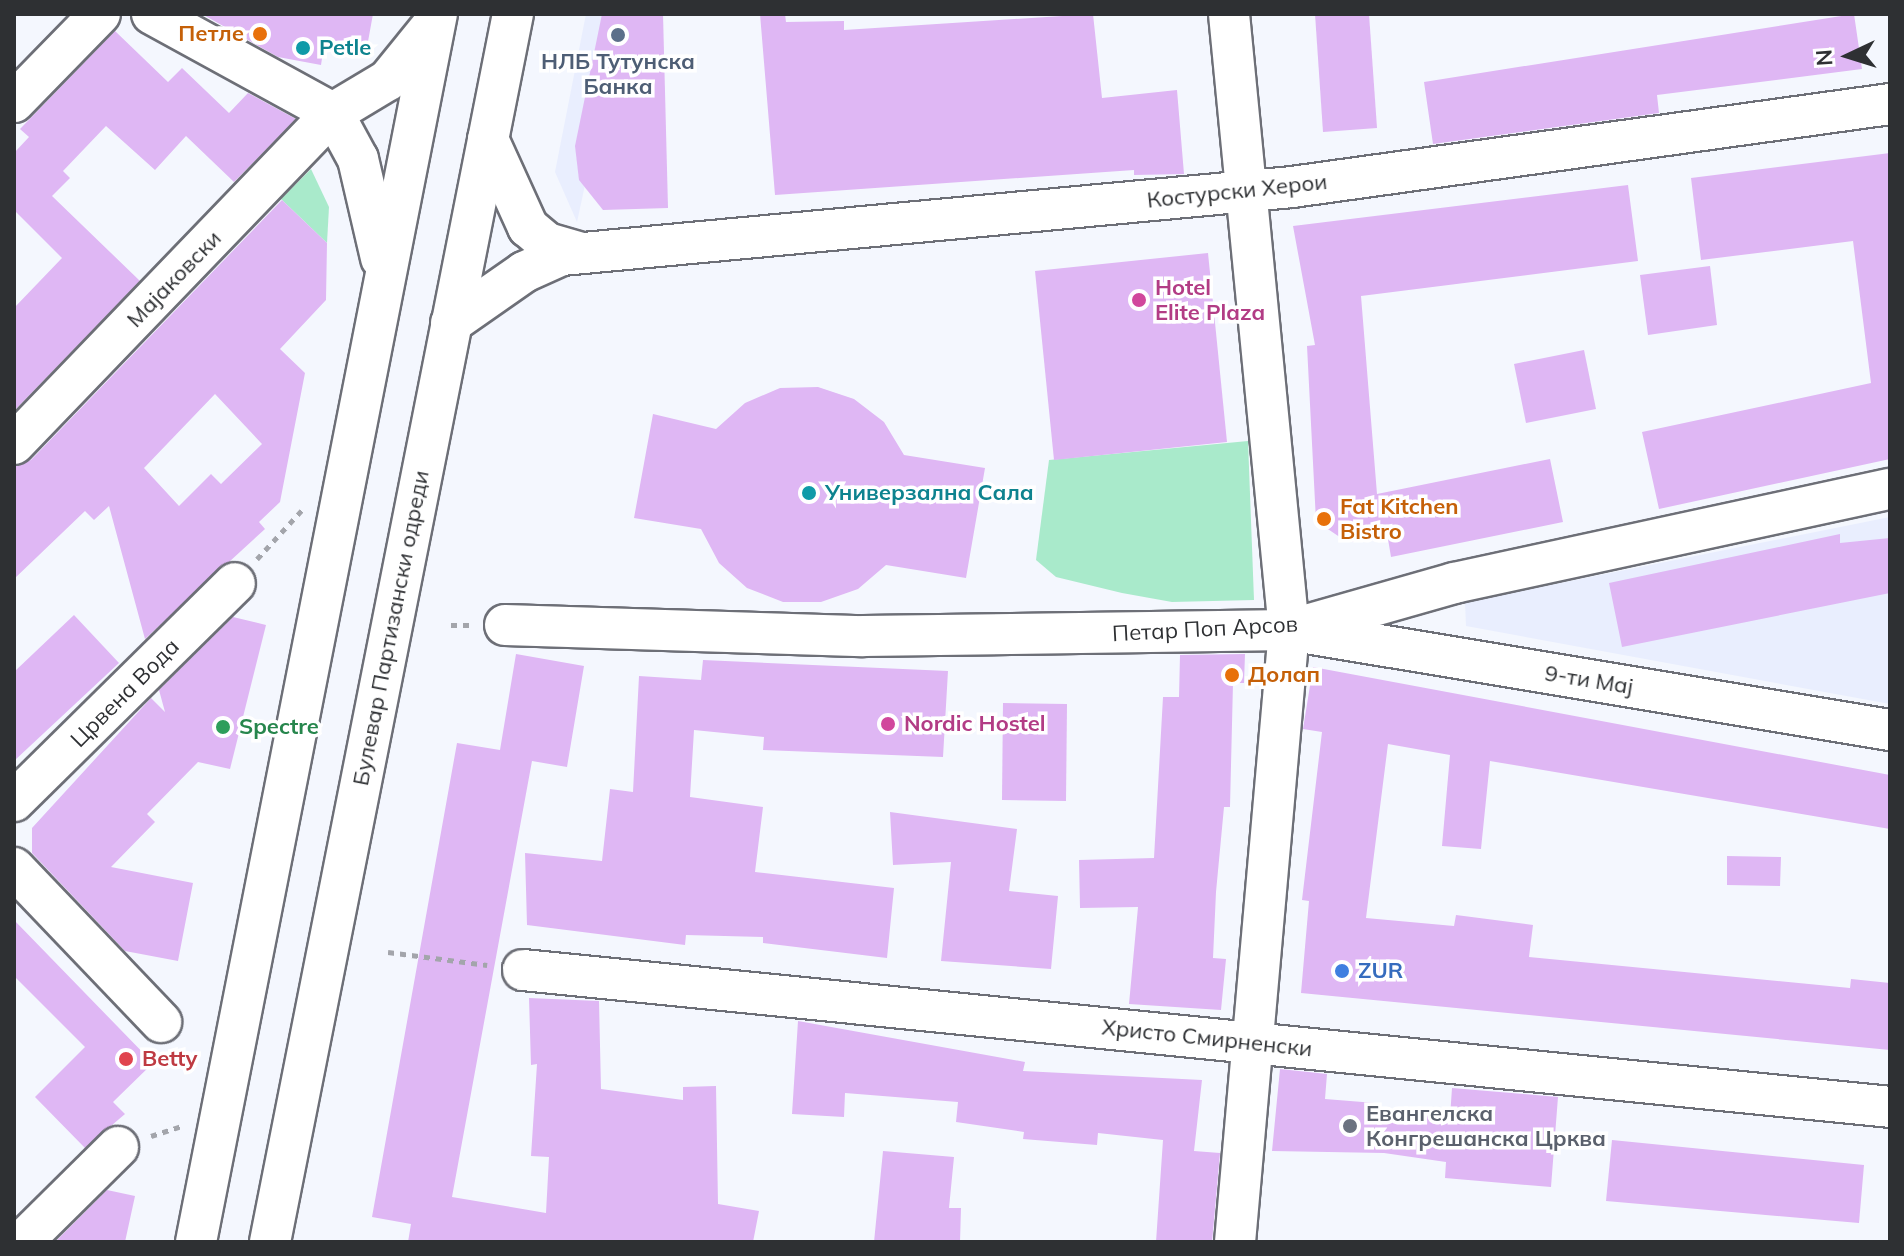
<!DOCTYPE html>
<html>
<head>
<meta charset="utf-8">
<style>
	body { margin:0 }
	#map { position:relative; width:1904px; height:1256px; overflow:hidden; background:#f4f7fe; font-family:Mulish,sans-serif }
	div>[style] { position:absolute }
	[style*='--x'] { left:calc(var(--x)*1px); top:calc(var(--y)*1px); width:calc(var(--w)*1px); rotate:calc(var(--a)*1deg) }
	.built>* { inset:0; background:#e9eefe }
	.green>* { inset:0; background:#a9eacb }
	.building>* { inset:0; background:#dfb7f4 }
	.path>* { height:5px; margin-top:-2.5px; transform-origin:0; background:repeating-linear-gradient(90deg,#a3a5ab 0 6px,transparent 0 12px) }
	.roads { filter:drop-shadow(2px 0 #6d6f77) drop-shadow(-2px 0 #6d6f77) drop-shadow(0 2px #6d6f77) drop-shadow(0 -2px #6d6f77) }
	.minor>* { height:40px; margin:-20px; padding:0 20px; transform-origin:20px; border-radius:20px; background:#fff }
	.dots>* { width:22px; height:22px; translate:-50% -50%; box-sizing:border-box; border:4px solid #fff; border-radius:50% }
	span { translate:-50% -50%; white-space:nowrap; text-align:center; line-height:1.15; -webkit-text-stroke:7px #fff; paint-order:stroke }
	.food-label { font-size:22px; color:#c56008; font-weight:700 }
	.right { translate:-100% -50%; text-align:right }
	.left { translate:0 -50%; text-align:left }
	.culture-label { font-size:22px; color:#0d838f; font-weight:700 }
	.service-label { font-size:22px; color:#4e5e75; font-weight:700 }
	.street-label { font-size:22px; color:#2e3033 }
	.hotel-label { font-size:22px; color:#b23c85; font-weight:700 }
	.leisure-label { font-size:22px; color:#27864d; font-weight:700 }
	.shop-label { font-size:22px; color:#366cbe; font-weight:700 }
	.health-label { font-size:22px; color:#be3a42; font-weight:700 }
	.worship-label { font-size:22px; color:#5b616d; font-weight:700 }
	.frame { position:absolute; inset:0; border:16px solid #2e3033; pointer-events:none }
	.north { position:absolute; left:1808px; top:16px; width:80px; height:80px; -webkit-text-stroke:6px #fff; paint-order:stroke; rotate:266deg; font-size:22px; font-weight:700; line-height:32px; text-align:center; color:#2e3033 }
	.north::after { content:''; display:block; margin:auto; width:28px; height:36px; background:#2e3033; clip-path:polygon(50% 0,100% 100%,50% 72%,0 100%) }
</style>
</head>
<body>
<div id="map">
	<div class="built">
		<i style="clip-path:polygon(586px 14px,622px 14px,577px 222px,555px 172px)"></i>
		<i style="clip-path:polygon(1890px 517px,1890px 704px,1466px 626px,1465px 602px)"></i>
	</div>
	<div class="green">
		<i style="clip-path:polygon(311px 169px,329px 207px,327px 243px,281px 199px)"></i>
		<i style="clip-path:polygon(1248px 441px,1254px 600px,1172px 602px,1122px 593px,1056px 577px,1036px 560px,1049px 460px)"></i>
	</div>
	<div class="building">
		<i style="clip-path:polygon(202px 14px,373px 14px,367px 47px,325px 39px,321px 65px,278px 57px)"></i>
		<i style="clip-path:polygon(602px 14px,663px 14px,668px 208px,603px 210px,579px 180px,575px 146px)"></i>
		<i style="clip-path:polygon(760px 14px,785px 14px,786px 22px,844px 21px,844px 30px,1093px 14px,1102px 98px,1177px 90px,1184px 174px,1134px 175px,1134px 170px,775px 195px)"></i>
		<i style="clip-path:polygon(1315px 14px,1369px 14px,1377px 128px,1323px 132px)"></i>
		<i style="clip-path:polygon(1854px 14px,1862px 69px,1657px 95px,1659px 113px,1433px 144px,1424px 82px)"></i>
		<i style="clip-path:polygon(115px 31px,168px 82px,182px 68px,229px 113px,248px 93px,296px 119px,234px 182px,186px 136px,155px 170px,106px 126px,63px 171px,70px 178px,52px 196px,140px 281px,14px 411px,14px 308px,62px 258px,14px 210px,14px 153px,29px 137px,20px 129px)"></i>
		<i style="clip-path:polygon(1890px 153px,1890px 459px,1659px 509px,1642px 432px,1871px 383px,1853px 241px,1701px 260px,1691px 178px)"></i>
		<i style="clip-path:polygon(1628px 185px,1638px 261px,1361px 296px,1377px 494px,1550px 459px,1563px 522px,1391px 557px,1388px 539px,1347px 542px,1316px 521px,1307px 346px,1315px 345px,1293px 226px)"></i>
		<i style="clip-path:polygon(evenodd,282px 200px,327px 243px,326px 300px,280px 349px,305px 373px,280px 502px,259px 522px,265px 529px,145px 639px,109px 506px,94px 520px,85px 511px,14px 579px,14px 466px,31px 460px,282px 200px,215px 394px,262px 444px,221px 484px,211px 474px,179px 506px,144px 468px,215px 394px)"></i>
		<i style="clip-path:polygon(1208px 253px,1227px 442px,1054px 460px,1035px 271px)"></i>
		<i style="clip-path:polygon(1710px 266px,1717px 325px,1648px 335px,1640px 275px)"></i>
		<i style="clip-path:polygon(1584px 350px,1596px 409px,1526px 423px,1514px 364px)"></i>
		<i style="clip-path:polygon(818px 387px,854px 399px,884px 422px,904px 455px,985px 468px,966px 578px,886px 565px,858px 589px,821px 602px,783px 602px,747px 588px,719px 563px,701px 529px,634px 518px,653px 414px,716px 429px,745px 403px,780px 388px)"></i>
		<i style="clip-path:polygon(1840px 534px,1840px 543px,1890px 538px,1890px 593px,1622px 647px,1609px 583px)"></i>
		<i style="clip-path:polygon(74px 615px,119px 663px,14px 761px,14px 672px)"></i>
		<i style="clip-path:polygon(233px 617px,266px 625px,230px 769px,198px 762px,147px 814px,155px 822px,111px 867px,193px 883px,178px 961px,125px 951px,32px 853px,32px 828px,151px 698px,165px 712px,159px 690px)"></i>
		<i style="clip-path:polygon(516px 654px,584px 666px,567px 767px,532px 761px,452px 1197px,546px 1213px,549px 1157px,531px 1156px,537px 1064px,531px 1065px,529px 998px,599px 1001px,601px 1089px,683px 1100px,683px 1087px,716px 1086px,718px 1204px,759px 1211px,753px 1242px,408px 1242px,411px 1224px,372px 1217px,457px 743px,500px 750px)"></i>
		<i style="clip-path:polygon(1245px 654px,1244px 683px,1233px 683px,1230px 807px,1224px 807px,1216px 892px,1213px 958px,1226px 959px,1221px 1010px,1129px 1004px,1138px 907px,1080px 908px,1079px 860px,1154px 858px,1163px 697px,1179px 697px,1180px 655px)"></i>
		<i style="clip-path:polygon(703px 660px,948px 671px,943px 757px,763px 750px,764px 737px,694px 730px,690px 797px,763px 807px,755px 872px,894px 888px,887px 958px,763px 943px,763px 937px,686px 935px,685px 945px,527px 925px,525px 853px,602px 861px,610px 789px,633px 792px,639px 676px,701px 680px)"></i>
		<i style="clip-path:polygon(1313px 667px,1890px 775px,1890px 829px,1490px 761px,1481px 849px,1442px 846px,1450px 755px,1388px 744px,1366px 918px,1454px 926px,1456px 915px,1533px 925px,1529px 957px,1850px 988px,1851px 979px,1890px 983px,1890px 1050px,1301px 993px,1309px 901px,1302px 900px,1322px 732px,1303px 729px)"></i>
		<i style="clip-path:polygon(1003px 703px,1067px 704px,1066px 801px,1002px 800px)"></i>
		<i style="clip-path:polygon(890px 812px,1017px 829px,1009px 891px,1058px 896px,1051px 969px,941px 961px,951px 862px,893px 865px)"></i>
		<i style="clip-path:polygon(1727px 856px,1781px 857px,1780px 886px,1727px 885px)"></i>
		<i style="clip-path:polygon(14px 920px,153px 1063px,113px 1102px,125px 1114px,85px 1148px,35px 1097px,85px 1047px,14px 976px)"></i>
		<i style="clip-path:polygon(798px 1021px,1025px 1062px,1023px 1071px,1202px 1080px,1194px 1151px,1220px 1153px,1212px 1242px,1156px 1242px,1163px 1140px,1098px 1133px,1097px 1145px,1023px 1139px,1024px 1132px,956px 1122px,958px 1102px,845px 1093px,844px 1117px,792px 1114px)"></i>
		<i style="clip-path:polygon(1280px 1069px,1327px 1074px,1325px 1099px,1375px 1103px,1375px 1109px,1450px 1117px,1452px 1088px,1558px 1097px,1551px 1187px,1445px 1178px,1446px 1162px,1384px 1153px,1272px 1151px)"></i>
		<i style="clip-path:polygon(1612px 1140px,1864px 1165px,1859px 1223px,1606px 1201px)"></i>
		<i style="clip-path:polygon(883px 1151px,954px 1157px,949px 1208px,961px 1208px,960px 1242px,874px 1242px)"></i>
		<i style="clip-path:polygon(107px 1190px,135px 1196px,125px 1242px,55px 1242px)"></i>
	</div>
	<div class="path">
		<i style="--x:257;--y:559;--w:67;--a:-47.4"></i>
		<i style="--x:451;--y:625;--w:19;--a:0"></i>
		<i style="--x:388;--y:952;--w:100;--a:7.5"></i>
		<i style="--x:151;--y:1136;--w:32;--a:-18"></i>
	</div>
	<div class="roads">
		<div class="minor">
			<i style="--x:152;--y:14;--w:206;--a:28.7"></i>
			<i style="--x:333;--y:113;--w:52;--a:61.5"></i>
			<i style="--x:358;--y:159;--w:102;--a:76.9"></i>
			<i style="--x:1229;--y:14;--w:619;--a:84.44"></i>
			<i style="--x:1289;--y:630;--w:614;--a:95.04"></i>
			<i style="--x:14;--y:102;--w:123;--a:-45.7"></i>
			<i style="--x:488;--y:139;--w:97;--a:65.6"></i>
			<i style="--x:528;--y:227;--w:25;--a:40"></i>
			<i style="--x:547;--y:243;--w:35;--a:16"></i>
			<i style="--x:451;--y:323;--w:89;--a:-34.9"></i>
			<i style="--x:524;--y:272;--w:42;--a:-24.1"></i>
			<i style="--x:562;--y:255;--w:733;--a:-5.32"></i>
			<i style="--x:1292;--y:187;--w:604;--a:-7.9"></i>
			<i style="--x:14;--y:444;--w:460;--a:-46.1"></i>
			<i style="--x:333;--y:113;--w:64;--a:-31"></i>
			<i style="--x:388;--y:80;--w:68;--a:-50.9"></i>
			<i style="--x:505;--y:625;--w:358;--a:1.8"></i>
			<i style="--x:863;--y:636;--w:426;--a:-0.8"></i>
			<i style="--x:1289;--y:630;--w:172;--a:-15.9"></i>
			<i style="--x:1454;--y:583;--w:446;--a:-12.2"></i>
			<i style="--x:1301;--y:632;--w:597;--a:9.45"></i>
			<i style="--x:14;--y:801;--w:310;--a:-44.6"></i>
			<i style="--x:14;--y:868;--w:213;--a:46.3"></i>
			<i style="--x:523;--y:970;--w:1374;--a:5.72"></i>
			<i style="--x:22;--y:1242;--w:135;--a:-44.7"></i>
			<i style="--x:196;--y:1242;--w:1251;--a:-78.9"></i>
			<i style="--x:270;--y:1242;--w:1252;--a:-78.81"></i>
		</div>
	</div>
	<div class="dots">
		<i style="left:260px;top:34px;background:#e8710a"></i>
		<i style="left:618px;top:35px;background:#5c6f8a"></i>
		<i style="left:303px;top:48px;background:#0f9aa8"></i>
		<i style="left:1139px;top:300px;background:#d1479c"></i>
		<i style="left:809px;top:493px;background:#0f9aa8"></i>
		<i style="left:1324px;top:519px;background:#e8710a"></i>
		<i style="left:1232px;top:675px;background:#e8710a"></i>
		<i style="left:888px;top:724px;background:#d1479c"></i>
		<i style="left:223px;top:727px;background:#2e9e5b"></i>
		<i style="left:1342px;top:971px;background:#3f7fe0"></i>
		<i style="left:126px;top:1059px;background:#e0444e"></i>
		<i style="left:1350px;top:1126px;background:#6b7280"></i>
	</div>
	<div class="food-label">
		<span class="right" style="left:244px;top:34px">Петле</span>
		<span class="left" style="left:1340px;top:519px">Fat Kitchen<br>Bistro</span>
		<span class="left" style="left:1248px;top:675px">Долап</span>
	</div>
	<div class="culture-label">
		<span class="left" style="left:319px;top:48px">Petle</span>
		<span class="left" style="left:825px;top:493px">Универзална Сала</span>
	</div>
	<div class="service-label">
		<span style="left:618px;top:74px">НЛБ Тутунска<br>Банка</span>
	</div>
	<div class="street-label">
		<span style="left:1237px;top:191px;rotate:-6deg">Костурски Херои</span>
		<span style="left:174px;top:279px;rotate:-46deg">Мајаковски</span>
		<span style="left:391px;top:628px;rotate:-79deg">Булевар Партизански одреди</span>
		<span style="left:1205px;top:629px;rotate:-3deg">Петар Поп Арсов</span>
		<span style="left:1589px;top:680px;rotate:9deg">9-ти Мај</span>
		<span style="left:125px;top:693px;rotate:-45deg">Црвена Вода</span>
		<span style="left:1207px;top:1038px;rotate:6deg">Христо Смирненски</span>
	</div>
	<div class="hotel-label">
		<span class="left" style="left:1155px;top:300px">Hotel<br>Elite Plaza</span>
		<span class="left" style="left:904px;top:724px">Nordic Hostel</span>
	</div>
	<div class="leisure-label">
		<span class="left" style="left:239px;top:727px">Spectre</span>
	</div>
	<div class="shop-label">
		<span class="left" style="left:1358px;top:971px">ZUR</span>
	</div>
	<div class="health-label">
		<span class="left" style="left:142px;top:1059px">Betty</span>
	</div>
	<div class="worship-label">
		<span class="left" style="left:1366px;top:1126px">Евангелска<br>Конгрешанска Црква</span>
	</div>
	<div class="frame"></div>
	<div class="north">N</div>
</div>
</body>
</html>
